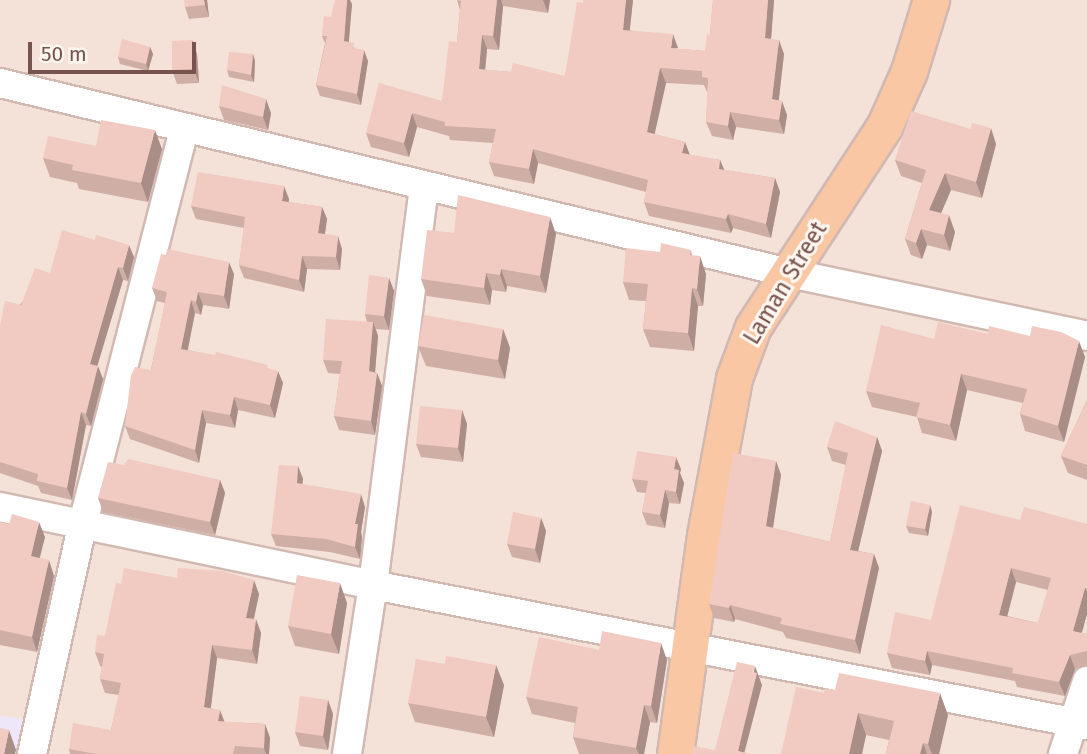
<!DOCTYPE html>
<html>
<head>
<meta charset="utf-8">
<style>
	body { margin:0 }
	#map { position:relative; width:1087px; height:754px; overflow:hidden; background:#fcf1e9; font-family:"Fira Sans",sans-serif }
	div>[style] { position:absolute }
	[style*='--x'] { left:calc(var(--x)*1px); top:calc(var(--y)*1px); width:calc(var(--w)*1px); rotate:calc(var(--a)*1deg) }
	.residential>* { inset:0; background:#f4e1d8 }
	.education>* { inset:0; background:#eee6f9 }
	.roads { filter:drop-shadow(2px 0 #d1b9b1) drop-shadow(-2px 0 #d1b9b1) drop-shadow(0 2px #d1b9b1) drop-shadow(0 -2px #d1b9b1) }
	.minor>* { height:28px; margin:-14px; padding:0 14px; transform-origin:14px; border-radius:14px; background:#fff }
	.major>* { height:35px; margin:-17.5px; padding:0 17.5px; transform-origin:17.5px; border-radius:17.5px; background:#f9c7a4 }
	.wall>* { inset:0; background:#cfaea6 }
	.shaded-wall>* { inset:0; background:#a98d87 }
	.building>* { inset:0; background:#f1cac1 }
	span { translate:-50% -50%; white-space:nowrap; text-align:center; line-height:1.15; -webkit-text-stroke:6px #fff6f0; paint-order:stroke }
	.street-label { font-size:23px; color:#77534d }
	.scale { position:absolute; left:28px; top:42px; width:168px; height:32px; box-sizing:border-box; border:4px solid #77534d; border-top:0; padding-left:9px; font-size:21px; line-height:24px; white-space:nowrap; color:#77534d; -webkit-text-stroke:5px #fff6f0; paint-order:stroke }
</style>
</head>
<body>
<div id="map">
	<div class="residential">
		<i style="clip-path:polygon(0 0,1087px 0,1087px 754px,0 754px)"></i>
	</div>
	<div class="education">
		<i style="clip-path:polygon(0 716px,25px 719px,18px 754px,0 754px)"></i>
	</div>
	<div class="roads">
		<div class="minor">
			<i style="--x:0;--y:83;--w:812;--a:13.54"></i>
			<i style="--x:789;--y:273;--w:305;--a:11.9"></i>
			<i style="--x:0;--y:507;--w:381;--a:11.8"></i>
			<i style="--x:373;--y:585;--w:728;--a:11.09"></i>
			<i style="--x:32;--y:754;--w:237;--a:-77.6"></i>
			<i style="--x:83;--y:523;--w:406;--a:-75.6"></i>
			<i style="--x:347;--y:754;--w:171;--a:-81.3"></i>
			<i style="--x:373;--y:585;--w:401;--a:-82.7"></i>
			<i style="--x:1063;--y:754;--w:77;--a:-71.8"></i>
		</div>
		<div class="major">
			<i style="--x:675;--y:754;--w:221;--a:-82.2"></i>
			<i style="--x:705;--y:535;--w:160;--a:-79.5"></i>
			<i style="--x:734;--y:378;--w:54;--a:-69.6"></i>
			<i style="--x:753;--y:327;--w:241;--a:-56.8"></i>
			<i style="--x:885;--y:125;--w:59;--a:-66"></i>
			<i style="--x:909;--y:71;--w:74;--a:-72.8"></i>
		</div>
	</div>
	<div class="wall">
		<i style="clip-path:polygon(207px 0,209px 17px,189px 19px,185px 7px)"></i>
		<i style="clip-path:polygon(457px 0,550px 0,548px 13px,503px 6px,499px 50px,487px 49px,485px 70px,565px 76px,583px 3px,633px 0,630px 30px,678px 49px,705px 51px,710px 35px,713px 0,774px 0,771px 39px,784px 54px,779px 100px,787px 115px,784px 134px,736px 127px,733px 140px,712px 136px,706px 122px,708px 92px,707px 92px,704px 85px,666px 83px,654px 134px,685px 142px,690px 155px,720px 160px,724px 170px,775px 178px,780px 192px,771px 238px,733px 228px,731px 233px,649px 216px,644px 202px,646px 192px,538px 163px,534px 184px,494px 176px,489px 162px,493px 143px,450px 140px,449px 136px,417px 127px,409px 157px,371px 147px,366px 133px,442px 101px,457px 42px,460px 10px)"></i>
		<i style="clip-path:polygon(352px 4px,348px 42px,368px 61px,361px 105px,320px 96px,316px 85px,325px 43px,322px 36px,331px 17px)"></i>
		<i style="clip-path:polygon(192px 40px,197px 54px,199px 83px,177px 84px,172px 70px)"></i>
		<i style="clip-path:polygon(150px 47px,153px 54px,148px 71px,120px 64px,118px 57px)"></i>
		<i style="clip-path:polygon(253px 54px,255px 61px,254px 82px,229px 77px,227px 70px)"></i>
		<i style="clip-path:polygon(219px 106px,271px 113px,268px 130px,224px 120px)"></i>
		<i style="clip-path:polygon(996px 144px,982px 198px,951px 190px,941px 213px,955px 232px,950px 251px,927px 245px,922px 259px,911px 255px,905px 239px,922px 183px,901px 176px,895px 160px)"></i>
		<i style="clip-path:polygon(96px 146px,162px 149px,148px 202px,79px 189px,77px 183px,50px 177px,43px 158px)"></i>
		<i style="clip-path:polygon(289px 199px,288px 202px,322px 207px,327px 219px,325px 234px,342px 249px,340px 270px,307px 269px,304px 292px,244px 278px,239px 265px,244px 228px,196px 219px,191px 206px)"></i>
		<i style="clip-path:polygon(454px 233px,556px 234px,546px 293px,507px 286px,506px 292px,492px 290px,490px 305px,427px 296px,421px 279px)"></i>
		<i style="clip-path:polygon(691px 250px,692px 255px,706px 274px,703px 306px,698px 306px,694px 351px,650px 347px,643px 329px,646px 301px,629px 300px,623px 282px)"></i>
		<i style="clip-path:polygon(134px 257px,128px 281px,123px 280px,97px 366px,103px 379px,91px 426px,86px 425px,72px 500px,41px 493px,38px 486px,0 473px,0 325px,50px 273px)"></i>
		<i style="clip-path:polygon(234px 274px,229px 309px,203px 305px,201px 315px,195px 313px,188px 350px,269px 369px,283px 383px,275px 418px,238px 410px,235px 428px,206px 423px,199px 463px,130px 439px,125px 426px,151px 370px,165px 303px,157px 301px,152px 288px)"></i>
		<i style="clip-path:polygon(389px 278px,394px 291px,389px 330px,376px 329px,378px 336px,375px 372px,377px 373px,382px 386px,375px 435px,339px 430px,334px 416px,340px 374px,328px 373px,323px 360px,367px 322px,365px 314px)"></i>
		<i style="clip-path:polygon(503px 329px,510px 348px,505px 379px,426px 366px,418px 346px)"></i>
		<i style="clip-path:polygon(934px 339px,1085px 357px,1064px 442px,1025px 431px,1020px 414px,1023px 403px,967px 390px,956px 441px,922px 433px,917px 417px,872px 407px,866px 391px)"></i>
		<i style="clip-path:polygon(1087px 400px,1087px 480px,1068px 473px,1061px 456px)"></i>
		<i style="clip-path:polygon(462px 410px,467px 424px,463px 462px,421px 457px,416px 444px)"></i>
		<i style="clip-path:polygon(877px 437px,882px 451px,858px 551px,874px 554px,879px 568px,860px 654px,786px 638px,783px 632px,735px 619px,734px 622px,714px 618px,709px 604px,776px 461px,781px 475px,773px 528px,830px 542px,846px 465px,832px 461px,827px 447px)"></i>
		<i style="clip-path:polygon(298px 466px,303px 479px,302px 484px,365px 507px,361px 532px,362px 537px,360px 559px,330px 552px,276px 546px,271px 534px)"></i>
		<i style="clip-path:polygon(681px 469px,680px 473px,684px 483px,680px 504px,669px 503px,665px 528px,647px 525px,642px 512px,646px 493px,637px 492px,632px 479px)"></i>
		<i style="clip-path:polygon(220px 480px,225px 493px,215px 535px,103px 512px,98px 498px)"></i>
		<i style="clip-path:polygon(932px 512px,928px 536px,909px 533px,906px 526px)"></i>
		<i style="clip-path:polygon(541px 518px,546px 531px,540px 563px,512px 557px,507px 544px)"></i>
		<i style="clip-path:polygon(evenodd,1020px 520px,1087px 524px,1087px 614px,1082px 633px,1087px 634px,1087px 666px,1075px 669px,1065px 696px,1017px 687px,1015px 681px,932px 665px,930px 675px,892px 668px,887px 653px,931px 620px,1020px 520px,1016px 582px,1048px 590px,1038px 623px,1007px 616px,1016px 582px)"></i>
		<i style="clip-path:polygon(0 522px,45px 537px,40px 558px,54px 576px,37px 652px,0 645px)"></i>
		<i style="clip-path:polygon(259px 594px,254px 619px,261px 633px,257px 664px,217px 658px,211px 708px,224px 722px,265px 724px,270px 738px,269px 754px,70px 754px,69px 749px,111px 730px,119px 695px,105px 693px,100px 679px,102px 667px,100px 666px,95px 652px,105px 636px)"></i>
		<i style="clip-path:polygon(347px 603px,339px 654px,295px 646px,288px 626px)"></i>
		<i style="clip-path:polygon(599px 650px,667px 660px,657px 723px,650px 722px,644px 754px,579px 754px,573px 737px,575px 723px,532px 714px,526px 697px)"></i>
		<i style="clip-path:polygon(504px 685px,494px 737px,415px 722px,408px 703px)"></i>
		<i style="clip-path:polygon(824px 693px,948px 715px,939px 754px,886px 754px,889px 740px,866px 735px,862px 754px,781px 754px)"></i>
		<i style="clip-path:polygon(328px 700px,333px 714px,328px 750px,300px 746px,295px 732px)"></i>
	</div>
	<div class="shaded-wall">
		<i style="clip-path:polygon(204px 0,207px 0,209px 17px,205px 5px)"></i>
		<i style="clip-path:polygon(347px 0,350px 0,352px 4px,348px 52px,344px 41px)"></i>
		<i style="clip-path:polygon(497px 0,501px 0,503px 6px,499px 50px,493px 36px)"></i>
		<i style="clip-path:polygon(543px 0,550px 0,548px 13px)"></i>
		<i style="clip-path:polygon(626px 0,633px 0,628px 44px,623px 30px)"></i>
		<i style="clip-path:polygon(768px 0,774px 0,770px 53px,765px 38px)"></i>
		<i style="clip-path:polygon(673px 34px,678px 48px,671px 48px)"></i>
		<i style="clip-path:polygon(482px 35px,487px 49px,484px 83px,479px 69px)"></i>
		<i style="clip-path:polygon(192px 40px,197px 54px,199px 83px,194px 69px)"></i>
		<i style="clip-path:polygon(779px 40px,784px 54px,777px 113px,772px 99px)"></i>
		<i style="clip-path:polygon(150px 47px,153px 54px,148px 71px,146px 64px)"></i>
		<i style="clip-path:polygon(364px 50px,368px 61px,361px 105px,357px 94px)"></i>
		<i style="clip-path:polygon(253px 54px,255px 61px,254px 82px,251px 75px)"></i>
		<i style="clip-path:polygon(660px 68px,666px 83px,652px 146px,647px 132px)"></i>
		<i style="clip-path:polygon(266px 99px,271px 113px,268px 130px,263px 117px)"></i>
		<i style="clip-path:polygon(782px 101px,787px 115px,784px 134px,779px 120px)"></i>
		<i style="clip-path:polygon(730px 112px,736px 127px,733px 140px,728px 126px)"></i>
		<i style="clip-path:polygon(412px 113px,417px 127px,409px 157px,404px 143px)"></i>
		<i style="clip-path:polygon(991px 128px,996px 144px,982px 198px,976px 182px)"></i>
		<i style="clip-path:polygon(155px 130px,162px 149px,148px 202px,141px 183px)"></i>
		<i style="clip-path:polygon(685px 142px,690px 156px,682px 153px)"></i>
		<i style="clip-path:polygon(533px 149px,538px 163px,534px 184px,529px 169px)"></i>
		<i style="clip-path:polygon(720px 160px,726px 174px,719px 169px)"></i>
		<i style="clip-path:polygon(945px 173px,951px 190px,935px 227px,929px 210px)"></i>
		<i style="clip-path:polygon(775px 178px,780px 192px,771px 238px,766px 224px)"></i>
		<i style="clip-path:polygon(284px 186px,289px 199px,287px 214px,282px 201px)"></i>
		<i style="clip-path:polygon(322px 207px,327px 219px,323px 246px,318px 233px)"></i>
		<i style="clip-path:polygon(728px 214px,733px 228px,731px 233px,726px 219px)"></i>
		<i style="clip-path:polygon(949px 215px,955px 232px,950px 251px,944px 235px)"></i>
		<i style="clip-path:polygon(550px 217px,556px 234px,546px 293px,540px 276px)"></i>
		<i style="clip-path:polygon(921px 229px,927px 245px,922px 259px,916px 243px)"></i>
		<i style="clip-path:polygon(338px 236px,342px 249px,340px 270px,336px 257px)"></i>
		<i style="clip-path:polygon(129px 245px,134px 257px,128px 281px,123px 268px)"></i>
		<i style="clip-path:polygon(302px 256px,307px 269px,304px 292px,299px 280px)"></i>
		<i style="clip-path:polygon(700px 256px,706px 274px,703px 306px,697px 289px)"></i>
		<i style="clip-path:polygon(229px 262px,234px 274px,229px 309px,224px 296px)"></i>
		<i style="clip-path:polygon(118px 267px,123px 280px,94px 377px,90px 364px)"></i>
		<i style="clip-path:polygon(501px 269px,507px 286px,506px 292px,500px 275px)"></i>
		<i style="clip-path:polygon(486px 273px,492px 290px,490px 305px,484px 288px)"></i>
		<i style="clip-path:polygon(389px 278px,394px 291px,389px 330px,384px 316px)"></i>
		<i style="clip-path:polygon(692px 288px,698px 306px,694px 351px,688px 333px)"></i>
		<i style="clip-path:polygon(198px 292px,203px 305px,201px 315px,196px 302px)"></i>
		<i style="clip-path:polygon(191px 300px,195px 313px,185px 362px,181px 349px)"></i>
		<i style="clip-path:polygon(373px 322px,378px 336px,374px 385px,369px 371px)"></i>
		<i style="clip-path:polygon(503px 329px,510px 348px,505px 379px,498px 360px)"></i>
		<i style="clip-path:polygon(1079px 341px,1085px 357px,1064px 442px,1058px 426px)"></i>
		<i style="clip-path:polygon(98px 366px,103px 379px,91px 426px,86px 414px)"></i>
		<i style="clip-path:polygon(278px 371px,283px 383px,275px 418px,270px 405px)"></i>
		<i style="clip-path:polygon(377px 373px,382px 386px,375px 435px,371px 421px)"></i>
		<i style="clip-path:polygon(961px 374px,967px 390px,956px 441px,950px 425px)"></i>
		<i style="clip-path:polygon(234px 397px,238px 410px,235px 428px,230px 415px)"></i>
		<i style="clip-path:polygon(202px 410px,206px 423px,199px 463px,195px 450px)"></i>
		<i style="clip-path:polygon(462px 410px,467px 424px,463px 462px,458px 448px)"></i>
		<i style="clip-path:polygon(81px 412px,86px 425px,72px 500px,67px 488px)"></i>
		<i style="clip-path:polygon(877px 437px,882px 451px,855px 564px,850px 550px)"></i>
		<i style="clip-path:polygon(676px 457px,681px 469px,680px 473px,684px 483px,680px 504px,676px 492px,674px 469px)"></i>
		<i style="clip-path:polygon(776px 461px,781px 475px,771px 540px,766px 526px)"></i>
		<i style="clip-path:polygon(298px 466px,303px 479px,301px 496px,297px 483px)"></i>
		<i style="clip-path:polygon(220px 480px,225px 493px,215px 535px,210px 522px)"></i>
		<i style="clip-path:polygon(665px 490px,669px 503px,665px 528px,660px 515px)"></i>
		<i style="clip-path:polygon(361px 494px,365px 507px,361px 532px,362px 537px,360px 559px,355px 547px,355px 524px)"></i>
		<i style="clip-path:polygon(930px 505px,932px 512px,928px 536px,925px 529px)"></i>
		<i style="clip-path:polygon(541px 518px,546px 531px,540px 563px,535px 549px)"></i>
		<i style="clip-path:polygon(39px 522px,45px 537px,36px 571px,31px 556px)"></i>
		<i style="clip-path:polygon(874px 554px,879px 568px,860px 654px,855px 640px)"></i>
		<i style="clip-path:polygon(49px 560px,54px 576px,37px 652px,32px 637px)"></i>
		<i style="clip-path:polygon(1011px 568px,1016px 582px,1004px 629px,999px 615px)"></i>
		<i style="clip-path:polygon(254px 580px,259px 594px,251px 632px,246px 618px)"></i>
		<i style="clip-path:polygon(340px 583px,347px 603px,339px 654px,331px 634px)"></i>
		<i style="clip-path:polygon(1085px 588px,1087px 592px,1087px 614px,1078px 645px,1073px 631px)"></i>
		<i style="clip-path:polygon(730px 605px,735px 619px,734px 622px,729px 608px)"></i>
		<i style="clip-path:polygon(256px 619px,261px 633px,257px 664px,252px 650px)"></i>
		<i style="clip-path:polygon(661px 643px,667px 660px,657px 723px,651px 706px)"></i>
		<i style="clip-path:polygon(212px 645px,217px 658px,209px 721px,204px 707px)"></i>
		<i style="clip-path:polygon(927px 651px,932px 665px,930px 675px,925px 661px)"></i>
		<i style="clip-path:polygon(1070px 655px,1075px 669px,1065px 696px,1059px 682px)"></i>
		<i style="clip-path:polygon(496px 665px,504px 685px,494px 737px,486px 717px)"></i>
		<i style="clip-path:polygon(755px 666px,762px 685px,744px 754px,738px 751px)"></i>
		<i style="clip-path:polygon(940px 693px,948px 715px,939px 754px,932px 754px,928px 744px)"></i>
		<i style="clip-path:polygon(328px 700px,333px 714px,328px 750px,323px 736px)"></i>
		<i style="clip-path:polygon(644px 705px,650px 722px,644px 754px,639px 754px,636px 748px)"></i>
		<i style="clip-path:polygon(220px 710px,225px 723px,218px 721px)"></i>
		<i style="clip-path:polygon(858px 713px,866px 735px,862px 754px,849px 754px)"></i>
		<i style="clip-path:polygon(265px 724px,270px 738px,269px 754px,266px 754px,264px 748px)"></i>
		<i style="clip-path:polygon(9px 730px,16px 750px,15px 754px,4px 754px)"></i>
		<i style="clip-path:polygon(923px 743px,927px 754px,920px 754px)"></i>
	</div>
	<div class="building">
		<i style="clip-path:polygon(184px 0,204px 0,205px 5px,185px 7px)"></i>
		<i style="clip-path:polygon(335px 0,347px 0,344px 41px,354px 43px,353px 48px,364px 50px,357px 94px,316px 85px,327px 36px,322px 36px,324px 16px,331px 17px)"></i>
		<i style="clip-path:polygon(457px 0,497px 0,493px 36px,482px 35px,479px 69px,511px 72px,513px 63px,565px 76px,577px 2px,583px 3px,583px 0,626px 0,623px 30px,673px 34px,671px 48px,705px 51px,707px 34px,710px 35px,713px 0,768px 0,765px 38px,779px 40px,772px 99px,782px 101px,779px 120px,730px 112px,728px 126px,706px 122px,708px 78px,702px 77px,702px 71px,660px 68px,647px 132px,685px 142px,682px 153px,720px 160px,719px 169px,775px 178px,766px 224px,728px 214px,726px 219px,644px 202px,648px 180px,533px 149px,529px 169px,489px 162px,496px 129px,445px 126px,445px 122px,412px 113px,404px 143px,366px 133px,379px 83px,442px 101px,449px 41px,457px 42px,461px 1px)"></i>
		<i style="clip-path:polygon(122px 39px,150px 47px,146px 64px,118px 57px)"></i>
		<i style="clip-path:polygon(192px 40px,194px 69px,172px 70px,172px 41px)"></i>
		<i style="clip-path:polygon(229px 52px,253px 54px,251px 75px,227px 70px)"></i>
		<i style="clip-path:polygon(222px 85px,266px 99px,263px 117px,219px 106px)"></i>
		<i style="clip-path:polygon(911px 111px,971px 129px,972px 123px,991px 128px,976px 182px,945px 173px,929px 210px,949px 215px,944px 235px,921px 229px,916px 243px,905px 239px,926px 170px,895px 160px)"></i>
		<i style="clip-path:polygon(101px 120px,155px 130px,141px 183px,72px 170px,73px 165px,43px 158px,48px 136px,96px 146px)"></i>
		<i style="clip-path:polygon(198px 172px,284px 186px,282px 201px,322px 207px,318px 233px,338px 236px,336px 257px,302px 256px,299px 280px,239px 265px,245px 217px,191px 206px)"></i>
		<i style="clip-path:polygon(458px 195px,550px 217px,540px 276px,501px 269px,500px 275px,486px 273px,484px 288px,421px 279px,427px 230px,454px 233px)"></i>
		<i style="clip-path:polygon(62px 230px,95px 240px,96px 235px,129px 245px,123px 268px,118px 267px,90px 364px,98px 366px,86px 414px,81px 412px,67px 488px,37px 481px,38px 474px,0 462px,0 325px,5px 301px,21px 305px,35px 268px,50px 273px)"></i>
		<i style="clip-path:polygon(661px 243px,691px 250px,690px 255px,700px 256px,697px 289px,692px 288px,688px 333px,643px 329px,648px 284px,623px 282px,626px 248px,660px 252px)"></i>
		<i style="clip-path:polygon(167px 249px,229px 262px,224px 296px,198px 292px,196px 302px,191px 300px,181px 349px,215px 355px,216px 352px,268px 365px,267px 368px,278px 371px,270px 405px,234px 397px,230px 415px,202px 410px,195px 450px,125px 426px,131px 375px,135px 367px,151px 370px,167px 292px,152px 288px,161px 254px,166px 255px)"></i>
		<i style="clip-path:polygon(369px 275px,389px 278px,384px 316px,365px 314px)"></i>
		<i style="clip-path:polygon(424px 315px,503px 329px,498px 360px,418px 346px)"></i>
		<i style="clip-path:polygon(326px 319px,373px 322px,369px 371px,377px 373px,371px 421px,334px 416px,342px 361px,323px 360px)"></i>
		<i style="clip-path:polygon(938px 322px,988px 334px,989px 326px,1030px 336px,1032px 326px,1061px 332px,1079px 341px,1058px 426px,1020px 414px,1027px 389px,961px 374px,950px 425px,916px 417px,920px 403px,866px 391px,881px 325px,934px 339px)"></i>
		<i style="clip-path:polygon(1087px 400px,1087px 465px,1061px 456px)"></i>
		<i style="clip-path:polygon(420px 406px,462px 410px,458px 448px,416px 444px)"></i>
		<i style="clip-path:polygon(835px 421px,877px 437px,850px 550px,874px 554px,855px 640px,780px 624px,782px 618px,730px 605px,729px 608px,709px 604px,733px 453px,776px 461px,766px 526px,830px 542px,848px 453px,827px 447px)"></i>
		<i style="clip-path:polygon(637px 451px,676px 457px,674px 469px,679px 470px,676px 492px,665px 490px,660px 515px,642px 512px,648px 481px,632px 479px)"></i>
		<i style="clip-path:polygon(128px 459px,220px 480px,210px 522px,98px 498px,108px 462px,124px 465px)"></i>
		<i style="clip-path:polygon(279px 465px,298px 466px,297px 483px,361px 494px,355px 524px,358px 524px,355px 547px,326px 539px,271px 534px)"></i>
		<i style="clip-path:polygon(911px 501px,930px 505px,925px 529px,906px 526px)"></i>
		<i style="clip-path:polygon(evenodd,960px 505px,1020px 520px,1024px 507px,1087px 524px,1087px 588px,1085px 588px,1073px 631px,1087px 634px,1087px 651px,1070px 655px,1059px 682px,1012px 673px,1013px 668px,927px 651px,925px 661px,887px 653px,895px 612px,931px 620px,960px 505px,1011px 568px,1051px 578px,1038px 623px,999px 615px,1011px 568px)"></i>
		<i style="clip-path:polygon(513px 512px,541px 518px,535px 549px,507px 544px)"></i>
		<i style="clip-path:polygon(12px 514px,39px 522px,31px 556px,49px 560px,32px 637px,0 630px,0 522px,9px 524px)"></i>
		<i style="clip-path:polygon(124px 568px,177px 578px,178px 568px,222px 571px,254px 580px,246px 618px,256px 619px,252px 650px,212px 645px,204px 707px,220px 710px,218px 721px,265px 724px,264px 748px,235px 746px,233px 754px,96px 754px,69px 749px,73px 723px,111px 730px,121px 683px,100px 679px,104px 654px,95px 652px,97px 635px,105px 636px,116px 583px,121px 584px)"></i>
		<i style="clip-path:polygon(297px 575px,340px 583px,331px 634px,288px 626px)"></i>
		<i style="clip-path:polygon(602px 631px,661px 643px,651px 706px,644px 705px,636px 748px,573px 737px,578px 707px,526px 697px,539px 637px,599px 650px)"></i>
		<i style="clip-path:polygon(446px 656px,496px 665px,486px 717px,408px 703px,416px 659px,445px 664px)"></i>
		<i style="clip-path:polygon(737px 662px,755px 666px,753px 672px,757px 673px,738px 751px,751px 754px,692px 754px,693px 746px,715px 750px)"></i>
		<i style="clip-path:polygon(839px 673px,940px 693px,928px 744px,923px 743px,920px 754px,886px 754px,894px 721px,858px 713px,849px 754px,781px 754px,796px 687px,824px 693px,825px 688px,835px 690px)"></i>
		<i style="clip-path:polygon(300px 696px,328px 700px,323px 736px,295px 732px)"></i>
		<i style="clip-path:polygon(0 728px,9px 730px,4px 754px,0 754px)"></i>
	</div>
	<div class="street-label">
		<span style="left:785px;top:283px;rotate:-59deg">Laman Street</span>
	</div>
	<div class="scale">50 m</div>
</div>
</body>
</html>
